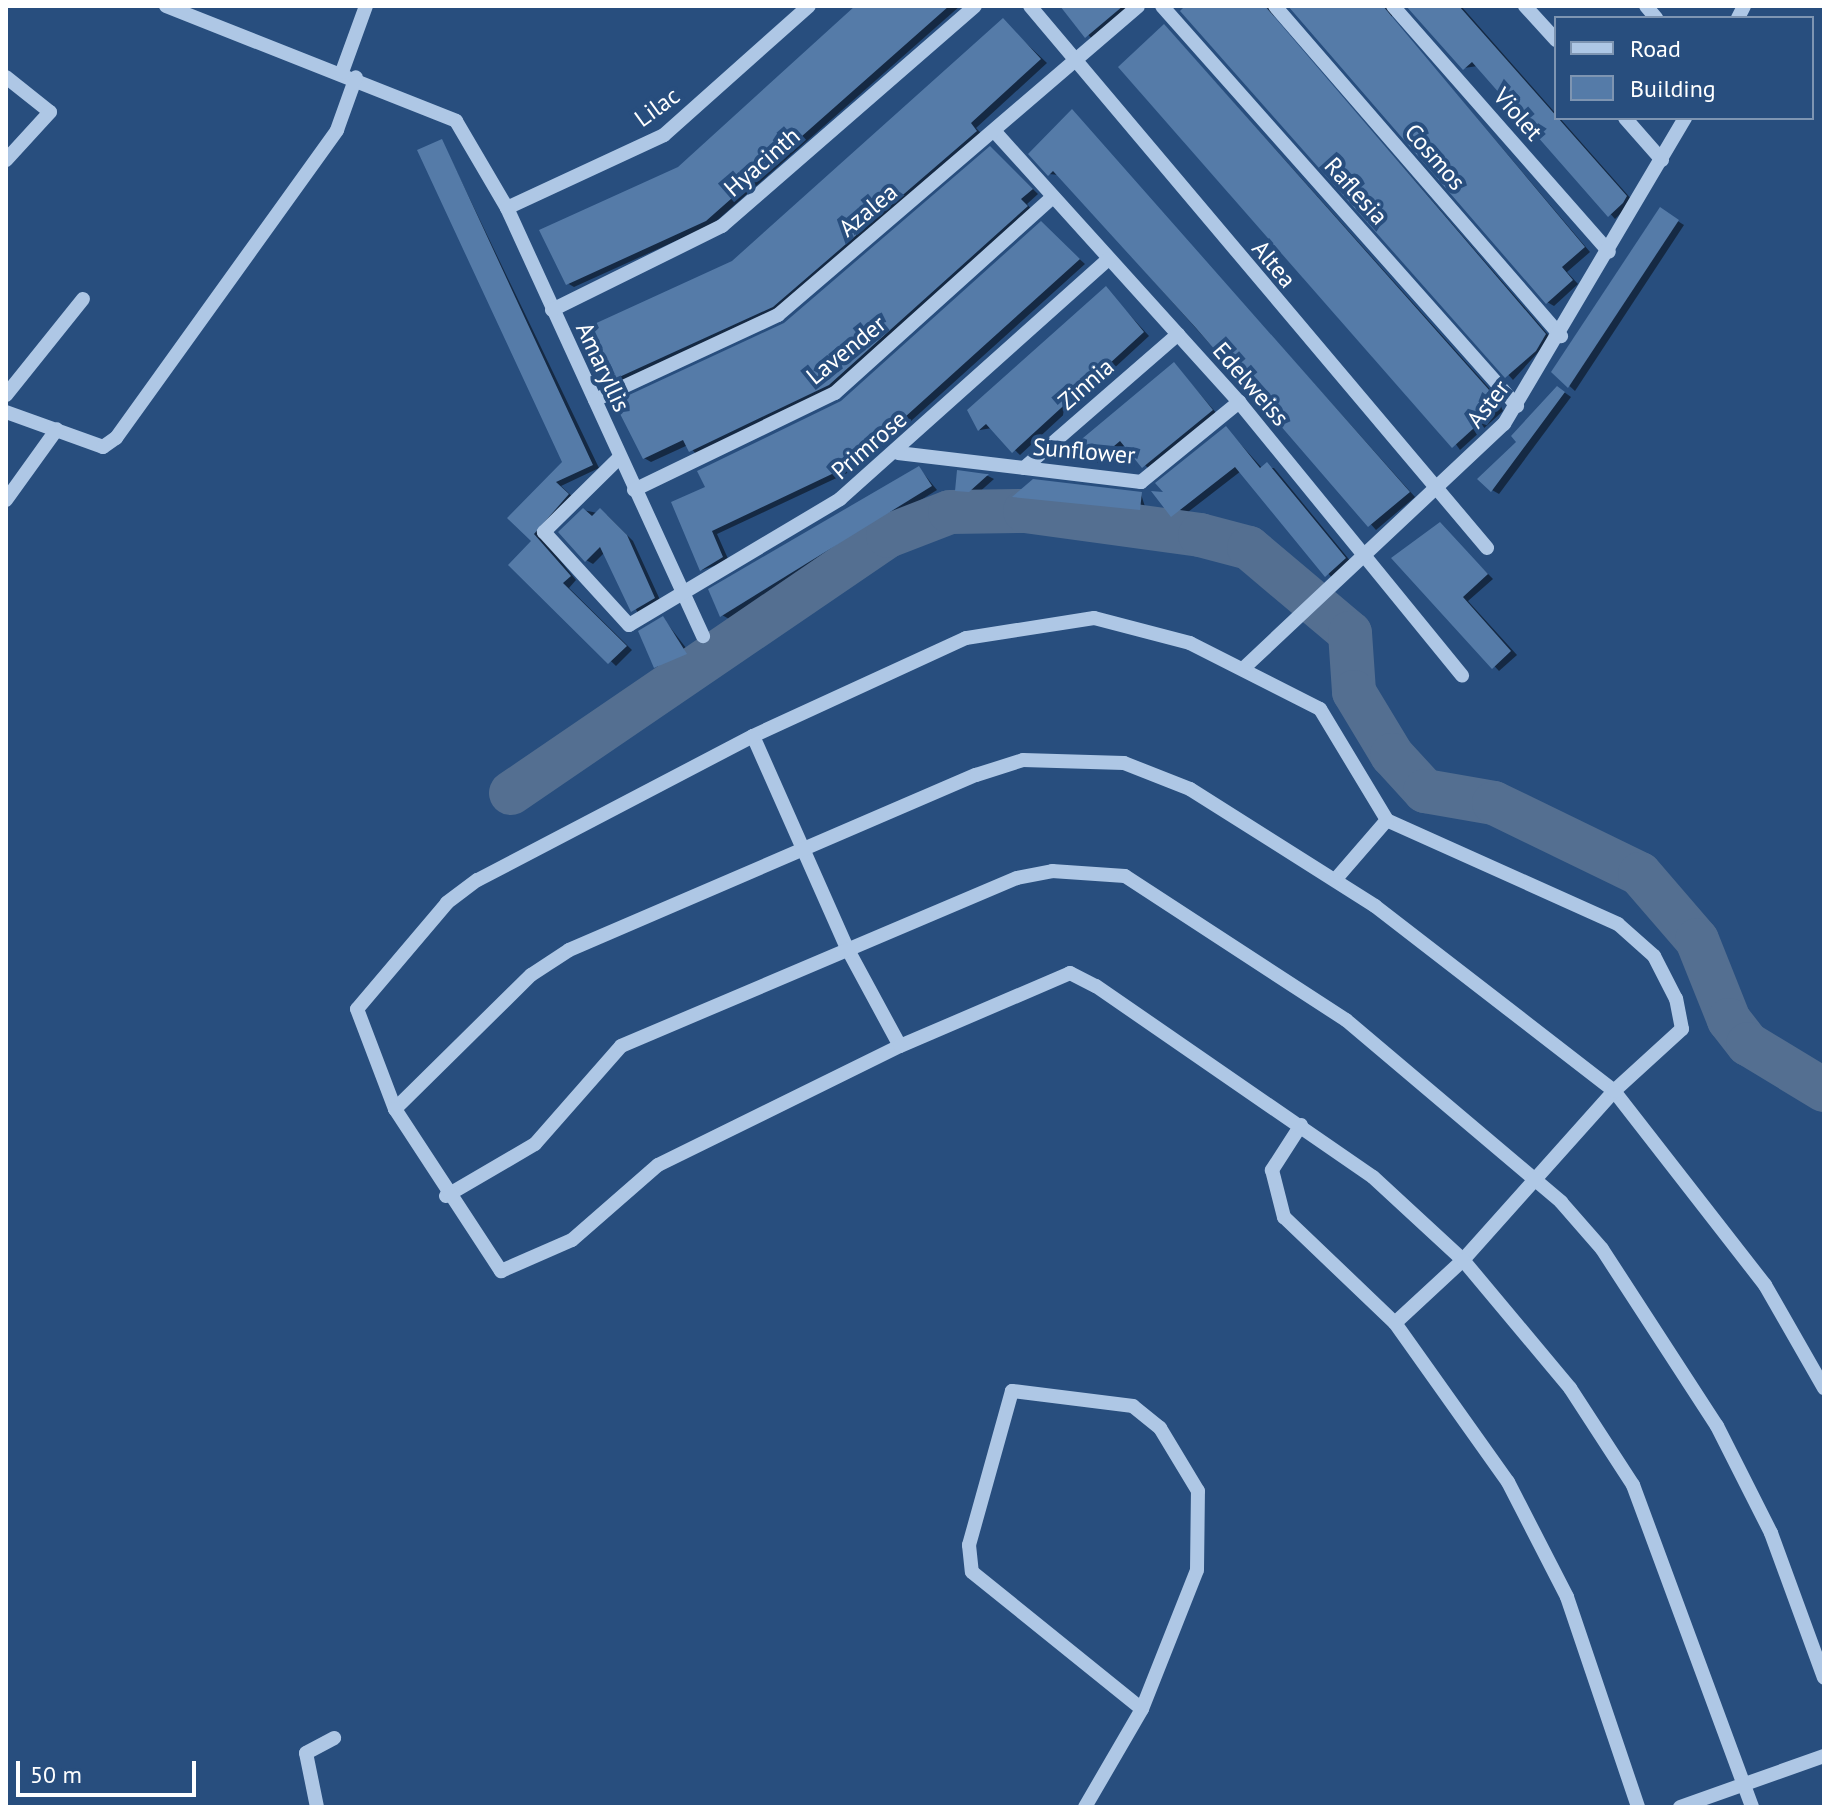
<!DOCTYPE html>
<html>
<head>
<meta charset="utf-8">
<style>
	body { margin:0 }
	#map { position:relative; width:1830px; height:1813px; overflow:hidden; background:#284e7e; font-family:"PT Sans",sans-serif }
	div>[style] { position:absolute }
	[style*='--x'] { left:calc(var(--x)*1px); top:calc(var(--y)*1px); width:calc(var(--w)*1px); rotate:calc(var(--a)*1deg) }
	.shadow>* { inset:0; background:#0007 }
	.river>* { height:44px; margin:-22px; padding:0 22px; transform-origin:22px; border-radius:22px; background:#546f91 }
	.building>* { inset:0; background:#557ba8 }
	.minor>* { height:14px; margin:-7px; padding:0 7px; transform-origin:7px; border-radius:7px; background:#aec7e5 }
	span { translate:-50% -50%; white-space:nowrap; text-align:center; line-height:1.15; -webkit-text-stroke:8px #284e7e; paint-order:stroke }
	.street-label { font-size:24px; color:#fff }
	.frame { position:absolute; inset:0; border:8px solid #fff; pointer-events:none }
	.legend { position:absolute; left:1554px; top:16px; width:260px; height:104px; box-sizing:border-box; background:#284e7e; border:2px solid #7e95b2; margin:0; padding:10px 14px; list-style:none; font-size:24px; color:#fff }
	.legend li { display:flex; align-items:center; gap:16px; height:40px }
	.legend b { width:40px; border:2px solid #7e95b2 }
	.scale { position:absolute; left:16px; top:1761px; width:180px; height:36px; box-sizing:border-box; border:4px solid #fff; border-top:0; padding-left:10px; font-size:24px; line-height:28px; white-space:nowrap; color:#fff; -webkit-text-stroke:6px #284e7e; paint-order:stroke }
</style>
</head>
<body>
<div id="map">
	<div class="shadow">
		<i style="clip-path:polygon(860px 6px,960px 6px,713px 224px,574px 287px,567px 283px)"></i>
		<i style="clip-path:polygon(1062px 6px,1132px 6px,1093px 40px)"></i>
		<i style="clip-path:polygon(1186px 6px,1272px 6px,1274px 18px,1551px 338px,1513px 380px)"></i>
		<i style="clip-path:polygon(1291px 6px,1392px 6px,1392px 18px,1590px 252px,1567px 272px,1578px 284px,1554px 306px,1547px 302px)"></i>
		<i style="clip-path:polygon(1409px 6px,1461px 6px,1633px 201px,1615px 219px,1478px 66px,1464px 68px)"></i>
		<i style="clip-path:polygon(1003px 21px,1047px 63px,976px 128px,983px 135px,780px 310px,612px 386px,606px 383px)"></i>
		<i style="clip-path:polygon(1165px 26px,1497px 397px,1503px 411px,1460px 450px)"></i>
		<i style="clip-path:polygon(1072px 112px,1415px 497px,1376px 530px,1059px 175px,1049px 174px)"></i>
		<i style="clip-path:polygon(442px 141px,599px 468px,561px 486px,574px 498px,540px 535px,576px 580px,569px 588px,632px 650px,616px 666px,510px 565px,534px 541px,510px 518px,564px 462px)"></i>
		<i style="clip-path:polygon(991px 148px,1038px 194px,1027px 204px,1033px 211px,836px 388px,697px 455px,688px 445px,651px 462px,644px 458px)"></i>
		<i style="clip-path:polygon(1660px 210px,1684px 225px,1575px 391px,1554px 372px)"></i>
		<i style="clip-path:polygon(1041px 224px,1085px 264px,860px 467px,717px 534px,729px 561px,702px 570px,708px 488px,842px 402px)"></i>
		<i style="clip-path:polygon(1106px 289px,1149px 336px,1020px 455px,992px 428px,980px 430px,969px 410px)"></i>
		<i style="clip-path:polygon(1174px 364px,1218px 415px,1150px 470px,1125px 445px,1102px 465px,1095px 461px)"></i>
		<i style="clip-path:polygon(1564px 392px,1571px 397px,1499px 494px,1492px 490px,1519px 443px)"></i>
		<i style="clip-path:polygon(1226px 428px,1262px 468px,1274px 468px,1352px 563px,1333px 579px,1241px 471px,1179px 519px,1173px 515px,1167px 495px)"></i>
		<i style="clip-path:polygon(919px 468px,937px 490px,729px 619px,722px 615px)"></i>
		<i style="clip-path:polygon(958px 473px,988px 476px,994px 479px,976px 495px,963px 494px,957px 490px)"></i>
		<i style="clip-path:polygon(1141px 494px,1147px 513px,1016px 497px)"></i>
		<i style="clip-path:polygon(583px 510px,607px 515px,633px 541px,661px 602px,639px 615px,605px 552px,593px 564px,586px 560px)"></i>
		<i style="clip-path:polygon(1440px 525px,1493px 579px,1468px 601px,1517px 655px,1499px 671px,1394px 558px)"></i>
		<i style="clip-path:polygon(663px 618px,693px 657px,662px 670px,656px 667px)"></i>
	</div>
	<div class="river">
		<i style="--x:511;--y:793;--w:456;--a:-34.3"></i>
		<i style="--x:888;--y:536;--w:66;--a:-21.2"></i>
		<i style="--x:950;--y:512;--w:75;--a:-0.8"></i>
		<i style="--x:1025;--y:511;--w:177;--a:7.8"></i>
		<i style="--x:1200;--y:535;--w:51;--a:14.9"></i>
		<i style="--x:1249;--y:548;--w:132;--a:40.1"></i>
		<i style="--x:1350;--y:633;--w:59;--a:86.1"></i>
		<i style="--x:1354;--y:692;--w:74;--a:58.9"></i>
		<i style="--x:1392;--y:755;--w:49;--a:47.5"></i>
		<i style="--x:1425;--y:791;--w:70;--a:9.9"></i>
		<i style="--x:1494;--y:803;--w:162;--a:25.9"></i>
		<i style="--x:1640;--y:874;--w:87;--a:49.2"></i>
		<i style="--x:1697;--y:940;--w:86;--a:68.2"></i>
		<i style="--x:1729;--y:1020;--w:31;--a:52"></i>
		<i style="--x:1748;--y:1044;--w:89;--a:31.2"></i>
	</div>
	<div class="building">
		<i style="clip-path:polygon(855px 6px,949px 6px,706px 221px,566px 285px,539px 230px,678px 167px)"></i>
		<i style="clip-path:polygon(1060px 6px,1123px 6px,1085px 38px)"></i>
		<i style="clip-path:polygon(1185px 6px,1265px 6px,1546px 334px,1536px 351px,1505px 378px,1180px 11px)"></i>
		<i style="clip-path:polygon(1288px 6px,1383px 6px,1585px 247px,1562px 267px,1573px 280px,1546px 304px)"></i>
		<i style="clip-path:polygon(1406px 6px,1459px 6px,1627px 196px,1623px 203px,1608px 217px,1472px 62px,1463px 70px)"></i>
		<i style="clip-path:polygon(1003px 18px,1041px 59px,971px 123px,977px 131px,773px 307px,604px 384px,579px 331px,732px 261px)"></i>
		<i style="clip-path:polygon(1164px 24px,1490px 391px,1497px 407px,1452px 448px,1118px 67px)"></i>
		<i style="clip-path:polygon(1072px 109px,1410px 492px,1368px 527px,1196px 328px,1053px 171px,1048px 176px,1028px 154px)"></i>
		<i style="clip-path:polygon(442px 139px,593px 465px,556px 482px,569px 494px,534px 534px,571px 576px,563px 583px,627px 646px,608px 664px,508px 565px,531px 541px,507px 518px,562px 462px,417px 150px)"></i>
		<i style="clip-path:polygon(990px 146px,1033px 189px,1021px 199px,1028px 206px,829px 385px,689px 452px,683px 440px,643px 459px,614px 402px,784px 323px)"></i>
		<i style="clip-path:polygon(1660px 207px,1679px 220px,1568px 388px,1551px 372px)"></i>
		<i style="clip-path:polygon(1041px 221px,1080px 259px,853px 464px,712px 531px,723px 557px,700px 571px,671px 502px,705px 487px,697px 471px,841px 401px)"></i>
		<i style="clip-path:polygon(1106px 286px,1144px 332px,1012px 453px,986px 424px,978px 431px,967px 410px)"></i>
		<i style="clip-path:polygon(1174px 362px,1213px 410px,1142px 468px,1120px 441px,1094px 463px,1077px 443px)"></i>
		<i style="clip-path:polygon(1557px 386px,1565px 392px,1491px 492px,1477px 479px,1516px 442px,1511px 436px)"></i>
		<i style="clip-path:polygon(1226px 426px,1260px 468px,1267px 462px,1346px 558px,1325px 577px,1235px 467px,1171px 517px,1151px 491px,1163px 492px,1155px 483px)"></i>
		<i style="clip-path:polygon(919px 466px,932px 486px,720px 617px,708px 589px)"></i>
		<i style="clip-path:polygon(957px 470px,986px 474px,989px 474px,969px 492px,955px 491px)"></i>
		<i style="clip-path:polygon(1033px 479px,1142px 492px,1140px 510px,1012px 497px)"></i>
		<i style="clip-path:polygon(583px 508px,592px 516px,600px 508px,627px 535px,655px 598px,631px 612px,600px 547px,585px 562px,558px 532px)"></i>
		<i style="clip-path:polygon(1440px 522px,1488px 574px,1463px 597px,1511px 651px,1492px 669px,1391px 558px)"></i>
		<i style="clip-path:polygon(663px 616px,687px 654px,654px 668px,638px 631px)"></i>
	</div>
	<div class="minor">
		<i style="--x:166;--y:6;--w:312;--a:21.6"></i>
		<i style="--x:456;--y:121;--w:101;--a:59.6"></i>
		<i style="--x:507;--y:208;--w:471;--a:65.4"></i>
		<i style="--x:1030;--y:6;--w:709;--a:49.86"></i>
		<i style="--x:1162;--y:6;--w:535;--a:48.41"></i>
		<i style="--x:1275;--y:6;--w:437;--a:49.1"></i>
		<i style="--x:1393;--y:6;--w:327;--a:48.7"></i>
		<i style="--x:1525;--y:6;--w:46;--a:47.6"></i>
		<i style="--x:1646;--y:6;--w:16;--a:50"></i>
		<i style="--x:1738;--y:18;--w:13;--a:-63"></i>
		<i style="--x:342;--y:72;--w:70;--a:-70"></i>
		<i style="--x:6;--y:77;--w:56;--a:38.5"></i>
		<i style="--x:50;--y:112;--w:65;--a:132.5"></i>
		<i style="--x:1625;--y:118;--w:56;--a:48.6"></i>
		<i style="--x:996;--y:133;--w:363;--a:47.9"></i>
		<i style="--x:1239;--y:402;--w:353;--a:50.8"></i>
		<i style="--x:507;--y:208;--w:173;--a:-24.9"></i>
		<i style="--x:664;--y:135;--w:194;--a:-41.7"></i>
		<i style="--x:552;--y:310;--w:190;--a:-26.3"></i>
		<i style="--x:722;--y:226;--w:335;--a:-41"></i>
		<i style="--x:6;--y:395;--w:123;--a:-51.3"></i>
		<i style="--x:595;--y:400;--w:202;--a:-24.9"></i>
		<i style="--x:778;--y:315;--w:474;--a:-40.6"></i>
		<i style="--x:6;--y:412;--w:103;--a:19.8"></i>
		<i style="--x:103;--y:447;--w:16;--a:-35"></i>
		<i style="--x:116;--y:438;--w:379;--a:-54.3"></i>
		<i style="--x:337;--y:130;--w:56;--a:-70.3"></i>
		<i style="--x:898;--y:453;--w:245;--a:6.8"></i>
		<i style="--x:1141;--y:482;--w:127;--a:-39.2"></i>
		<i style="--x:620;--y:457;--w:107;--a:135.4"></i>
		<i style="--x:544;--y:532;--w:126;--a:47.6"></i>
		<i style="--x:629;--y:625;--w:246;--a:-30.8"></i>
		<i style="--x:840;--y:499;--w:360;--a:-41.8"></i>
		<i style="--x:1024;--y:468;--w:204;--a:-41"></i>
		<i style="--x:634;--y:490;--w:223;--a:-25.8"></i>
		<i style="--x:835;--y:393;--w:293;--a:-42"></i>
		<i style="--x:6;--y:500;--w:87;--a:-54.3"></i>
		<i style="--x:1246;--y:666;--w:354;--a:-43.2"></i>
		<i style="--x:1504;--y:424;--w:356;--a:-59.4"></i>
		<i style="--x:753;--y:736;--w:232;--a:66.1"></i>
		<i style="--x:847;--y:948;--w:111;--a:61.6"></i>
		<i style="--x:1335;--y:880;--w:79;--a:-49.1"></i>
		<i style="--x:395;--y:1109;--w:191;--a:-44.6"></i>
		<i style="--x:531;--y:975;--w:45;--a:-33.3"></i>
		<i style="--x:569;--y:950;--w:443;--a:-23.3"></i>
		<i style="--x:976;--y:775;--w:49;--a:-17.7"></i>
		<i style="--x:1023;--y:760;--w:101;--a:1.7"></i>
		<i style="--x:1124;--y:763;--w:71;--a:21.5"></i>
		<i style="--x:1190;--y:789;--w:219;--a:32.3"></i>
		<i style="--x:1375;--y:906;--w:302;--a:37.7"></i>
		<i style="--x:1614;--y:1091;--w:246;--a:52.1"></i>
		<i style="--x:1765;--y:1285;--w:119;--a:60.2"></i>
		<i style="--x:1301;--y:1125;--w:54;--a:122.8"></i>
		<i style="--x:1272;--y:1170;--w:49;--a:75.7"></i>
		<i style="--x:1284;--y:1217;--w:153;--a:43.7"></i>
		<i style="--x:1395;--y:1323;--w:195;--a:54.6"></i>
		<i style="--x:1508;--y:1482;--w:129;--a:62.8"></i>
		<i style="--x:1567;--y:1597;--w:222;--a:71.3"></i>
		<i style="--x:446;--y:1196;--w:103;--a:-30.3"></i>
		<i style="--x:535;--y:1144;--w:130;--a:-48.7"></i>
		<i style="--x:621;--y:1046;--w:430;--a:-23"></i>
		<i style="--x:1017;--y:878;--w:36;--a:-11"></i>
		<i style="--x:1052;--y:871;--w:73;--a:3.9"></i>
		<i style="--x:1125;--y:876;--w:264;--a:33.1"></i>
		<i style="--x:1346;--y:1020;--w:282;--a:40.2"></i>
		<i style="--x:1561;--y:1202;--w:62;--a:48.9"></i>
		<i style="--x:1602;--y:1249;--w:211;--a:57"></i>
		<i style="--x:1717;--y:1426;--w:120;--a:63.2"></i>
		<i style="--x:1771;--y:1533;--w:154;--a:69.9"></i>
		<i style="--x:1395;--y:1323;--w:93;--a:-42.8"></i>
		<i style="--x:1463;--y:1260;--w:227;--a:-48.2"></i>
		<i style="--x:1614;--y:1091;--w:92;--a:-42.4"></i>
		<i style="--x:1682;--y:1029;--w:31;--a:-101"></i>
		<i style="--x:1676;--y:999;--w:48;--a:-117.1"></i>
		<i style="--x:1654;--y:956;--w:48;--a:-138.4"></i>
		<i style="--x:1618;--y:924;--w:253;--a:-155.8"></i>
		<i style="--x:1387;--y:820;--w:130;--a:-121.1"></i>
		<i style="--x:1320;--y:709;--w:146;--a:-153.1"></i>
		<i style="--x:1190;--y:643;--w:99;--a:-165.4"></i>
		<i style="--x:1094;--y:618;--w:130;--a:171.1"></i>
		<i style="--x:966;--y:638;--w:234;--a:155.3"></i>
		<i style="--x:753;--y:736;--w:311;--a:152.4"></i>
		<i style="--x:477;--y:880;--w:38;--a:143"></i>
		<i style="--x:447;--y:903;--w:139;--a:130.3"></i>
		<i style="--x:357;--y:1009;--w:107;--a:69.2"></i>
		<i style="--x:395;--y:1109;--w:194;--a:56.8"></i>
		<i style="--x:501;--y:1271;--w:77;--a:-23.6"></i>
		<i style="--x:572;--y:1240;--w:114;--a:-41.1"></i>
		<i style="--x:658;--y:1165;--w:270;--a:-26.2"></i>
		<i style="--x:900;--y:1046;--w:185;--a:-23.2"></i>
		<i style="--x:1070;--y:973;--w:29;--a:27"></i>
		<i style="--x:1096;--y:986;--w:336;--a:34.6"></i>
		<i style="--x:1373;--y:1177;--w:122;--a:42.7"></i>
		<i style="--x:1463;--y:1260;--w:167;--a:50.1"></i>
		<i style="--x:1570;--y:1388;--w:116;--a:57"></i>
		<i style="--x:1633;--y:1485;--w:343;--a:69.7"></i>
		<i style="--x:317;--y:1807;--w:55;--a:-101.5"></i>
		<i style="--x:306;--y:1753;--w:32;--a:-28"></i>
		<i style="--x:1085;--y:1807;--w:113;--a:-59.8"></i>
		<i style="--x:1142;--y:1709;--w:149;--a:-68.4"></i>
		<i style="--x:1197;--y:1570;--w:79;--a:-89.3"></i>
		<i style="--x:1198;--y:1491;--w:74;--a:-121.1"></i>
		<i style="--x:1160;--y:1428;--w:35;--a:-141"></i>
		<i style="--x:1133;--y:1406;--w:122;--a:-172.9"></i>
		<i style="--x:1012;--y:1391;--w:160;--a:105.6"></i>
		<i style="--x:969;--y:1545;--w:27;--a:84"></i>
		<i style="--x:972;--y:1572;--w:218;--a:38.9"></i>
		<i style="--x:1680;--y:1807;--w:153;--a:-19.5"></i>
	</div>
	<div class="street-label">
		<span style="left:657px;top:107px;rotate:-36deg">Lilac</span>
		<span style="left:1518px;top:114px;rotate:49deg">Violet</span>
		<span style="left:1435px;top:157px;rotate:49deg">Cosmos</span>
		<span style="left:762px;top:162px;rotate:-41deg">Hyacinth</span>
		<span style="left:1356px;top:191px;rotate:48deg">Raflesia</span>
		<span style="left:868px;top:210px;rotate:-40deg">Azalea</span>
		<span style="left:1274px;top:264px;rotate:50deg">Altea</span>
		<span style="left:846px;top:350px;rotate:-39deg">Lavender</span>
		<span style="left:603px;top:367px;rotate:65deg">Amaryllis</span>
		<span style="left:1086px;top:384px;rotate:-41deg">Zinnia</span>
		<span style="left:1251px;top:384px;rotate:49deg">Edelweiss</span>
		<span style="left:1488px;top:404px;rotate:-52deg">Aster</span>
		<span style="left:869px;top:445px;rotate:-41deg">Primrose</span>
		<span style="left:1084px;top:451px;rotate:5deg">Sunflower</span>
	</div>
	<div class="frame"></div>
	<ul class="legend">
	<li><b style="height:10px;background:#aec7e5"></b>Road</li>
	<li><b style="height:22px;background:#557ba8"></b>Building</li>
	</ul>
	<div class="scale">50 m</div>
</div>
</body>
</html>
